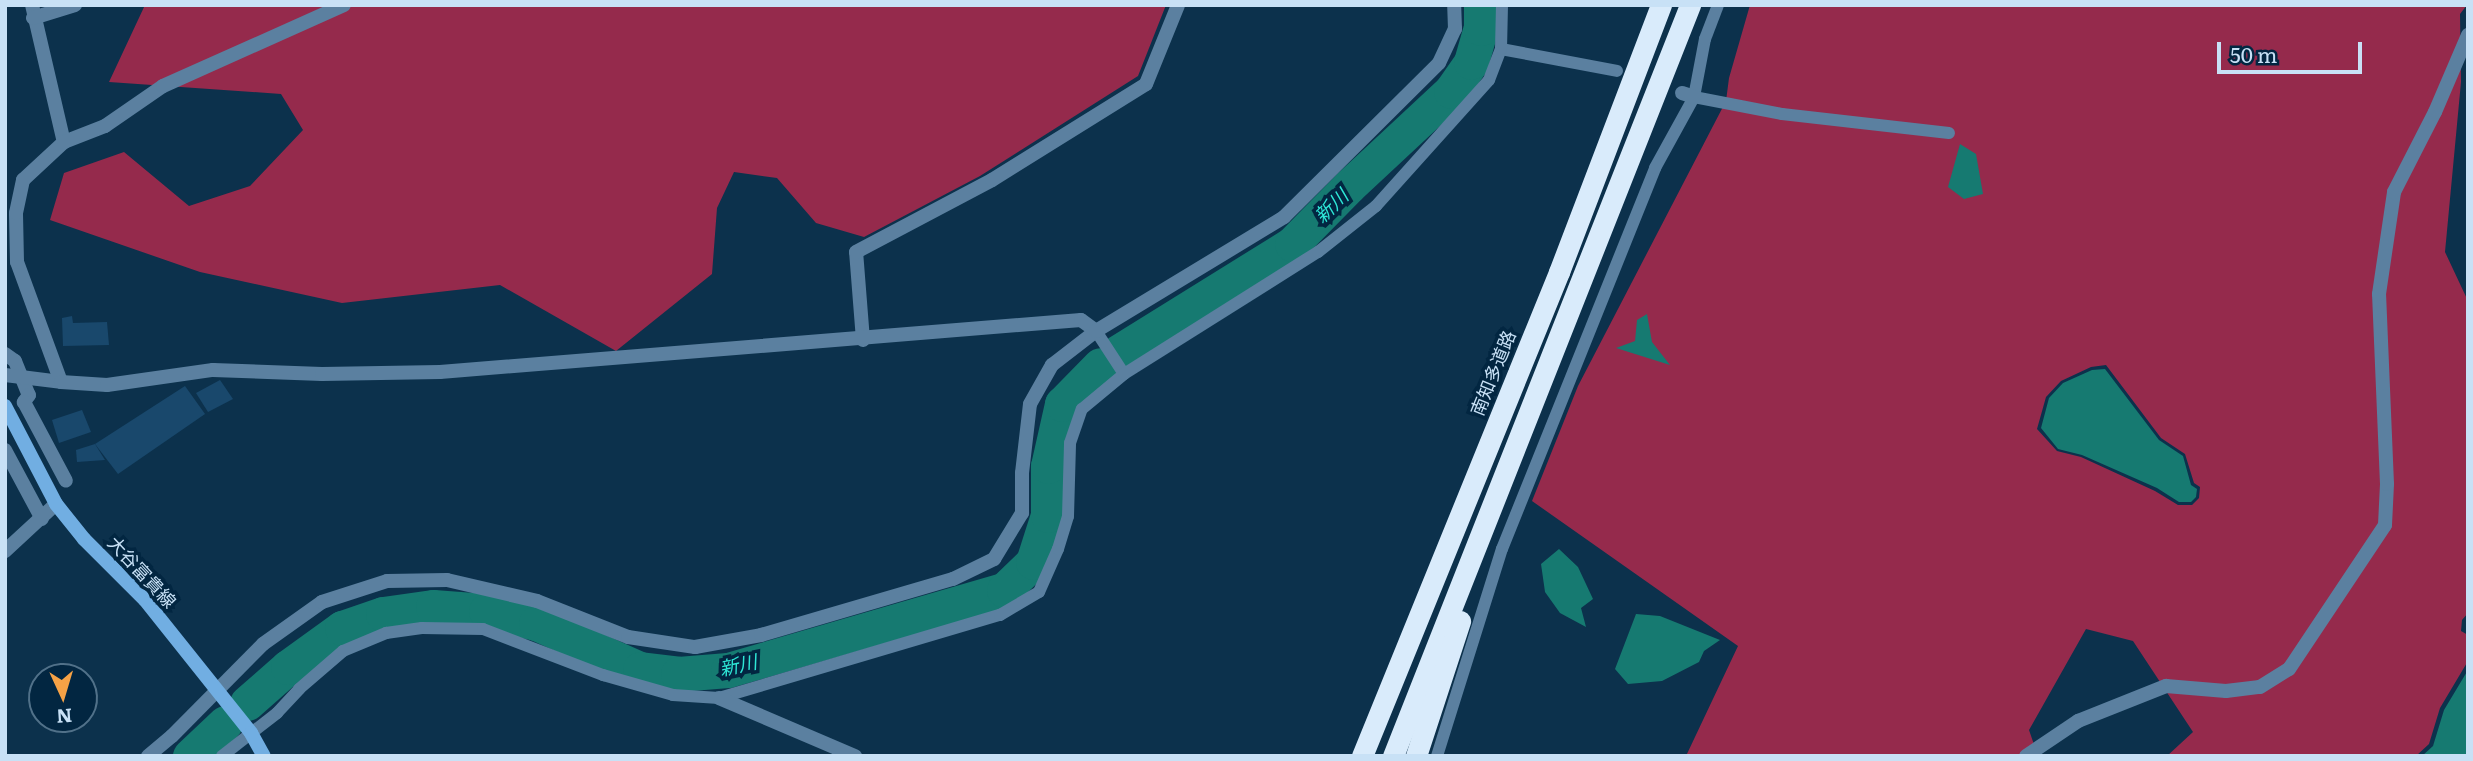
<!DOCTYPE html>
<html>
<head>
<meta charset="utf-8">
<style>
	body { margin:0 }
	#map { position:relative; width:2473px; height:761px; overflow:hidden; background:#0c314c; font-family:Literata,"Noto Sans JP",serif }
	div>[style] { position:absolute }
	[style*='--x'] { left:calc(var(--x)*1px); top:calc(var(--y)*1px); width:calc(var(--w)*1px); rotate:calc(var(--a)*1deg) }
	.forest>* { inset:0; background:#952a4c }
	.water>* { inset:0; background:#167a71 }
	.river>* { height:35px; margin:-17.5px; padding:0 17.5px; transform-origin:17.5px; border-radius:17.5px; background:#167a71 }
	.building>* { inset:0; background:#19486c }
	.service>* { height:12px; margin:-6px; padding:0 6px; transform-origin:6px; border-radius:6px; background:#5b80a0 }
	.pedestrian>* { height:14px; margin:-7px; padding:0 7px; transform-origin:7px; border-radius:7px; background:#5b80a0 }
	.minor>* { height:14px; margin:-7px; padding:0 7px; transform-origin:7px; border-radius:7px; background:#5b80a0 }
	.secondary>* { height:14px; margin:-7px; padding:0 7px; transform-origin:7px; border-radius:7px; background:#71aee2 }
	.motorway>* { height:21px; margin:-10.5px; padding:0 10.5px; transform-origin:10.5px; border-radius:10.5px; background:#d9ebfb }
	span { translate:-50% -50%; white-space:nowrap; text-align:center; line-height:1.15; -webkit-text-stroke:7px #022641; paint-order:stroke }
	.street-label { font-size:18px; color:#c8e1f6 }
	.water-label { font-size:19px; color:#2ee6d6; font-style:italic }
	.frame { position:absolute; inset:0; border:7px solid #c8e1f6; pointer-events:none }
	.north { position:absolute; left:28px; top:663px; width:70px; height:70px; box-sizing:border-box; background:#022641; border:2px solid #517189; border-radius:50%; rotate:176deg; font-size:19px; font-weight:700; line-height:28px; text-align:center; color:#c8e1f6 }
	.north::after { content:''; display:block; margin:auto; width:24px; height:32px; background:#f6a246; clip-path:polygon(50% 0,100% 100%,50% 72%,0 100%) }
	.scale { position:absolute; left:2217px; top:42px; width:145px; height:32px; box-sizing:border-box; border:4px solid #c8e1f6; border-top:0; padding-left:9px; font-size:21px; line-height:24px; white-space:nowrap; color:#c8e1f6; -webkit-text-stroke:5px #022641; paint-order:stroke }
</style>
</head>
<body>
<div id="map">
	<div class="forest">
		<i style="clip-path:polygon(145px 5px,1166px 5px,1138px 76px,980px 176px,864px 237px,816px 223px,777px 178px,734px 172px,717px 208px,712px 274px,616px 351px,500px 285px,342px 303px,200px 272px,50px 220px,64px 173px,124px 152px,189px 206px,250px 186px,303px 130px,281px 94px,109px 82px)"></i>
		<i style="clip-path:polygon(evenodd,1750px 5px,2467px 5px,2460px 14px,2461px 82px,2445px 252px,2468px 301px,2468px 613px,2462px 620px,2461px 631px,2468px 635px,2468px 661px,2440px 708px,2429px 744px,2416px 756px,2167px 756px,2193px 732px,2133px 641px,2086px 629px,2029px 730px,2038px 756px,1686px 756px,1738px 646px,1532px 501px,1578px 386px,1726px 101px,1729px 78px,1750px 5px,2106px 365px,2161px 438px,2185px 454px,2194px 483px,2200px 487px,2199px 498px,2192px 505px,2178px 505px,2155px 491px,2081px 457px,2057px 451px,2037px 429px,2046px 397px,2061px 381px,2091px 367px,2106px 365px)"></i>
	</div>
	<div class="water">
		<i style="clip-path:polygon(1960px 144px,1976px 154px,1983px 194px,1964px 199px,1948px 187px)"></i>
		<i style="clip-path:polygon(1647px 314px,1652px 342px,1670px 365px,1616px 348px,1635px 341px,1637px 320px)"></i>
		<i style="clip-path:polygon(2105px 369px,2159px 440px,2183px 456px,2191px 485px,2197px 489px,2196px 497px,2191px 502px,2179px 502px,2157px 488px,2082px 455px,2058px 449px,2041px 428px,2049px 398px,2063px 383px,2092px 370px)"></i>
		<i style="clip-path:polygon(1559px 549px,1578px 567px,1593px 599px,1581px 608px,1586px 627px,1560px 613px,1545px 592px,1541px 564px)"></i>
		<i style="clip-path:polygon(1636px 614px,1660px 616px,1720px 640px,1704px 651px,1699px 662px,1662px 681px,1628px 684px,1615px 669px)"></i>
		<i style="clip-path:polygon(2468px 670px,2468px 756px,2422px 756px,2433px 746px,2444px 710px)"></i>
	</div>
	<div class="river">
		<i style="--x:1118;--y:352;--w:205;--a:-31.8"></i>
		<i style="--x:1292;--y:244;--w:81;--a:-45.5"></i>
		<i style="--x:1349;--y:186;--w:139;--a:-43"></i>
		<i style="--x:1451;--y:91;--w:35;--a:-55"></i>
		<i style="--x:1471;--y:62;--w:35;--a:-74"></i>
		<i style="--x:1481;--y:28;--w:23;--a:-90"></i>
		<i style="--x:247;--y:703;--w:55;--a:-41.3"></i>
		<i style="--x:288;--y:667;--w:67;--a:-35.8"></i>
		<i style="--x:342;--y:628;--w:43;--a:-18.9"></i>
		<i style="--x:383;--y:614;--w:50;--a:-8"></i>
		<i style="--x:433;--y:607;--w:53;--a:4.3"></i>
		<i style="--x:486;--y:611;--w:51;--a:13.5"></i>
		<i style="--x:536;--y:623;--w:114;--a:23.9"></i>
		<i style="--x:640;--y:669;--w:38;--a:7"></i>
		<i style="--x:678;--y:674;--w:50;--a:-4.6"></i>
		<i style="--x:728;--y:670;--w:287;--a:-16.2"></i>
		<i style="--x:1004;--y:590;--w:40;--a:-44"></i>
		<i style="--x:1033;--y:562;--w:49;--a:-72.3"></i>
		<i style="--x:1048;--y:515;--w:49;--a:-90"></i>
		<i style="--x:1048;--y:466;--w:64;--a:-77.3"></i>
		<i style="--x:1062;--y:404;--w:54;--a:-45.7"></i>
		<i style="--x:190;--y:756;--w:48;--a:-43.3"></i>
	</div>
	<div class="building">
		<i style="clip-path:polygon(72px 316px,73px 323px,107px 322px,109px 345px,63px 346px,62px 318px)"></i>
		<i style="clip-path:polygon(220px 380px,233px 399px,208px 412px,196px 393px)"></i>
		<i style="clip-path:polygon(185px 386px,205px 414px,118px 474px,95px 444px)"></i>
		<i style="clip-path:polygon(82px 410px,91px 432px,59px 443px,52px 420px)"></i>
		<i style="clip-path:polygon(95px 444px,105px 460px,77px 462px,76px 450px)"></i>
	</div>
	<div class="service">
		<i style="--x:1501;--y:49;--w:118;--a:10.7"></i>
		<i style="--x:1694;--y:97;--w:90;--a:10.9"></i>
		<i style="--x:1782;--y:114;--w:168;--a:6.5"></i>
		<i style="--x:1096;--y:331;--w:51;--a:56.9"></i>
		<i style="--x:222;--y:756;--w:70;--a:-38"></i>
		<i style="--x:277;--y:713;--w:33;--a:-47"></i>
		<i style="--x:299;--y:689;--w:58;--a:-40.8"></i>
		<i style="--x:343;--y:651;--w:47;--a:-22.7"></i>
		<i style="--x:386;--y:633;--w:36;--a:-8"></i>
		<i style="--x:422;--y:628;--w:61;--a:0.9"></i>
		<i style="--x:483;--y:629;--w:129;--a:21"></i>
		<i style="--x:603;--y:675;--w:73;--a:15.9"></i>
		<i style="--x:673;--y:695;--w:46;--a:3.7"></i>
		<i style="--x:719;--y:698;--w:293;--a:-16.5"></i>
		<i style="--x:1000;--y:615;--w:45;--a:-30.5"></i>
		<i style="--x:1039;--y:592;--w:47;--a:-66.2"></i>
		<i style="--x:1058;--y:549;--w:34;--a:-73"></i>
		<i style="--x:1068;--y:516;--w:73;--a:-88.4"></i>
		<i style="--x:1070;--y:443;--w:36;--a:-71"></i>
		<i style="--x:1082;--y:409;--w:55;--a:-39.8"></i>
		<i style="--x:1124;--y:374;--w:229;--a:-32.2"></i>
		<i style="--x:1318;--y:252;--w:74;--a:-38.4"></i>
		<i style="--x:1376;--y:206;--w:169;--a:-48.1"></i>
		<i style="--x:1489;--y:80;--w:33;--a:-69"></i>
		<i style="--x:1501;--y:49;--w:44;--a:-88.7"></i>
		<i style="--x:1437;--y:756;--w:217;--a:-72.6"></i>
		<i style="--x:1502;--y:549;--w:411;--a:-68.1"></i>
		<i style="--x:1655;--y:168;--w:81;--a:-61.2"></i>
		<i style="--x:1694;--y:97;--w:59;--a:-79.3"></i>
		<i style="--x:1705;--y:39;--w:36;--a:-69"></i>
	</div>
	<div class="pedestrian">
		<i style="--x:5;--y:354;--w:12;--a:35"></i>
		<i style="--x:15;--y:361;--w:37;--a:68"></i>
		<i style="--x:29;--y:395;--w:9;--a:126"></i>
		<i style="--x:24;--y:402;--w:89;--a:62"></i>
		<i style="--x:5;--y:450;--w:78;--a:61.8"></i>
	</div>
	<div class="minor">
		<i style="--x:32;--y:5;--w:141;--a:76.9"></i>
		<i style="--x:33;--y:18;--w:44;--a:-17.2"></i>
		<i style="--x:1682;--y:93;--w:13;--a:18"></i>
		<i style="--x:863;--y:340;--w:88;--a:-94.5"></i>
		<i style="--x:856;--y:252;--w:154;--a:-27.9"></i>
		<i style="--x:992;--y:180;--w:181;--a:-31.9"></i>
		<i style="--x:1146;--y:84;--w:85;--a:-67.9"></i>
		<i style="--x:5;--y:375;--w:56;--a:7.1"></i>
		<i style="--x:61;--y:382;--w:128;--a:-110.1"></i>
		<i style="--x:17;--y:262;--w:49;--a:-91.2"></i>
		<i style="--x:16;--y:213;--w:34;--a:-78"></i>
		<i style="--x:23;--y:180;--w:56;--a:-42.8"></i>
		<i style="--x:64;--y:142;--w:44;--a:-21.3"></i>
		<i style="--x:105;--y:126;--w:70;--a:-34.6"></i>
		<i style="--x:163;--y:86;--w:198;--a:-24.1"></i>
		<i style="--x:61;--y:382;--w:46;--a:3.7"></i>
		<i style="--x:107;--y:385;--w:107;--a:-8.1"></i>
		<i style="--x:213;--y:370;--w:109;--a:2.1"></i>
		<i style="--x:322;--y:374;--w:118;--a:-1"></i>
		<i style="--x:440;--y:372;--w:643;--a:-4.64"></i>
		<i style="--x:1081;--y:320;--w:19;--a:36"></i>
		<i style="--x:5;--y:551;--w:69;--a:-42.7"></i>
		<i style="--x:719;--y:698;--w:148;--a:23.1"></i>
		<i style="--x:148;--y:756;--w:31;--a:-40"></i>
		<i style="--x:172;--y:736;--w:129;--a:-45.3"></i>
		<i style="--x:263;--y:644;--w:72;--a:-35.4"></i>
		<i style="--x:322;--y:602;--w:68;--a:-17.9"></i>
		<i style="--x:387;--y:581;--w:60;--a:-1"></i>
		<i style="--x:447;--y:580;--w:92;--a:13.1"></i>
		<i style="--x:537;--y:601;--w:98;--a:21.6"></i>
		<i style="--x:628;--y:637;--w:68;--a:8.5"></i>
		<i style="--x:695;--y:647;--w:67;--a:-10.3"></i>
		<i style="--x:761;--y:635;--w:200;--a:-16.3"></i>
		<i style="--x:953;--y:579;--w:46;--a:-26"></i>
		<i style="--x:994;--y:559;--w:54;--a:-58.7"></i>
		<i style="--x:1022;--y:513;--w:40;--a:-90"></i>
		<i style="--x:1022;--y:473;--w:69;--a:-83.4"></i>
		<i style="--x:1030;--y:404;--w:45;--a:-60.6"></i>
		<i style="--x:1052;--y:365;--w:56;--a:-37.7"></i>
		<i style="--x:1096;--y:331;--w:220;--a:-31.2"></i>
		<i style="--x:1284;--y:217;--w:218;--a:-44.8"></i>
		<i style="--x:1439;--y:63;--w:38;--a:-65"></i>
		<i style="--x:1455;--y:29;--w:24;--a:-92"></i>
		<i style="--x:2026;--y:756;--w:63;--a:-33.9"></i>
		<i style="--x:2078;--y:721;--w:95;--a:-21.7"></i>
		<i style="--x:2166;--y:686;--w:60;--a:4.8"></i>
		<i style="--x:2226;--y:691;--w:34;--a:-7"></i>
		<i style="--x:2260;--y:687;--w:34;--a:-32"></i>
		<i style="--x:2289;--y:669;--w:173;--a:-56.3"></i>
		<i style="--x:2385;--y:525;--w:41;--a:-87.2"></i>
		<i style="--x:2387;--y:484;--w:190;--a:-92.4"></i>
		<i style="--x:2379;--y:294;--w:103;--a:-81.6"></i>
		<i style="--x:2394;--y:192;--w:90;--a:-62.9"></i>
		<i style="--x:2435;--y:112;--w:84;--a:-66.8"></i>
	</div>
	<div class="secondary">
		<i style="--x:5;--y:406;--w:110;--a:62.5"></i>
		<i style="--x:56;--y:504;--w:45;--a:51.3"></i>
		<i style="--x:84;--y:539;--w:86;--a:45"></i>
		<i style="--x:145;--y:600;--w:170;--a:51.4"></i>
		<i style="--x:251;--y:733;--w:26;--a:61"></i>
	</div>
	<div class="motorway">
		<i style="--x:1362;--y:756;--w:523;--a:-67.85"></i>
		<i style="--x:1559;--y:272;--w:286;--a:-69.1"></i>
		<i style="--x:1393;--y:756;--w:808;--a:-68.42"></i>
		<i style="--x:1416;--y:756;--w:142;--a:-71.9"></i>
	</div>
	<div class="street-label">
		<span style="left:1493px;top:373px;rotate:-68deg">南知多道路</span>
		<span style="left:142px;top:572px;rotate:47deg">大谷富貴線</span>
	</div>
	<div class="water-label">
		<span style="left:1331px;top:206px;rotate:-44deg">新川</span>
		<span style="left:738px;top:665px;rotate:-12deg">新川</span>
	</div>
	<div class="frame"></div>
	<div class="north">N</div>
	<div class="scale">50 m</div>
</div>
</body>
</html>
